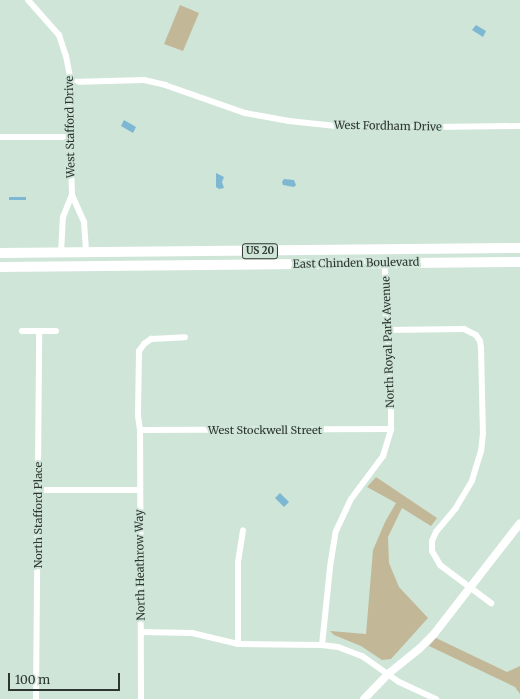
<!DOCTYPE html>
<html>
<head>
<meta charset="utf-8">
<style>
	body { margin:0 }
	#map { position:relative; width:520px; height:699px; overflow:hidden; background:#cfe5d8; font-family:Merriweather,serif }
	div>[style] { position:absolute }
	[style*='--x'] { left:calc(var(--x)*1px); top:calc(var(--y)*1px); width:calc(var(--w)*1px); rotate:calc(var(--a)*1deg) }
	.green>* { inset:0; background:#c2b897 }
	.water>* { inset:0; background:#7eb7d1 }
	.minor>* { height:6px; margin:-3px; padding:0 3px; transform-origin:3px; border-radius:3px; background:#fff }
	.tertiary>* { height:8px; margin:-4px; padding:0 4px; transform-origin:4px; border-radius:4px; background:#fff }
	.primary>* { height:10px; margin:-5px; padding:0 5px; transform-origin:5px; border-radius:5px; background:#fff }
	span { translate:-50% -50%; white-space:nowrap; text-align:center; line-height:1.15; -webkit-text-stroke:4px #cfe5d8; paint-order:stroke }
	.shield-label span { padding:1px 3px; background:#cfe5d8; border:1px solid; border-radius:3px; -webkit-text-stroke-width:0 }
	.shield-label { font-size:10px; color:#2d3631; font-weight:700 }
	.street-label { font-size:11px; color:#2d3631 }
	.scale { position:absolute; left:8px; top:673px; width:112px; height:18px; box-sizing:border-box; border:2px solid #2d3631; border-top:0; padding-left:5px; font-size:12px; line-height:14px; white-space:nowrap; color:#2d3631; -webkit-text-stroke:3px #cfe5d8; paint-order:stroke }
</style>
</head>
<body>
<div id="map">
	<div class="green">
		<i style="clip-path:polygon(180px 5px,199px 13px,183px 51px,164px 44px)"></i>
		<i style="clip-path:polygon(376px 477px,437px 518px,431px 526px,402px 508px,388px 537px,389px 563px,399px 587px,428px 618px,391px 659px,382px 660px,361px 646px,334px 635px,330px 631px,366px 634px,373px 550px,385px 522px,396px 503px,367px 487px)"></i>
		<i style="clip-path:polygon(436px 638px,507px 672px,520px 666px,520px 694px,515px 687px,429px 646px)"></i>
	</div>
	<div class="water">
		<i style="clip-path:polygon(476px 25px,486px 31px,483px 37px,472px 30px)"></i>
		<i style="clip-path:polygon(124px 120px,136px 127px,133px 133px,121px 126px)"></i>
		<i style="clip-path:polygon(216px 173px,224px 177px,222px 182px,224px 188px,219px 189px,216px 187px)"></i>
		<i style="clip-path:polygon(284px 179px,294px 180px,296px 185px,294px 187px,283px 185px,282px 182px)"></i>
		<i style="clip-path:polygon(9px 197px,26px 197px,26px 200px,9px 200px)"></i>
		<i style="clip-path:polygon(280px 493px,289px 502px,284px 507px,275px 498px)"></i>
	</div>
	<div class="minor">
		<i style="--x:28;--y:0;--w:47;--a:48.5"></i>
		<i style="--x:59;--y:35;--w:22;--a:72"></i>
		<i style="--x:66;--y:56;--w:26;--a:79"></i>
		<i style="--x:71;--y:82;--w:55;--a:91"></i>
		<i style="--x:70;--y:137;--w:58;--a:88"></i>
		<i style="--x:72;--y:195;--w:30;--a:66"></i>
		<i style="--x:84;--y:222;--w:31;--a:86"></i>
		<i style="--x:71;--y:82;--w:73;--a:-1.6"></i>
		<i style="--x:144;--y:80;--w:22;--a:13"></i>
		<i style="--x:165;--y:85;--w:85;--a:19.3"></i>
		<i style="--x:245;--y:113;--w:45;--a:10.3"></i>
		<i style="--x:289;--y:121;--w:66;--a:6.1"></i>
		<i style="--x:355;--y:128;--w:165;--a:-0.7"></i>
		<i style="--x:0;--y:137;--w:70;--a:0"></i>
		<i style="--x:61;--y:253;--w:36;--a:-87"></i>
		<i style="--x:63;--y:217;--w:24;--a:-68"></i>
		<i style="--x:386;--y:330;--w:78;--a:-0.7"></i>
		<i style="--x:464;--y:329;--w:13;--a:27"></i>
		<i style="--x:476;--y:335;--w:7;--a:56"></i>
		<i style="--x:480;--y:341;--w:7;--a:82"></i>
		<i style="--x:481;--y:348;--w:85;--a:88.7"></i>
		<i style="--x:483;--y:433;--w:18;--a:96"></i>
		<i style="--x:481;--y:451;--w:31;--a:107"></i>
		<i style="--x:472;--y:481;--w:31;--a:121"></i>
		<i style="--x:456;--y:508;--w:31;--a:130"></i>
		<i style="--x:436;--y:532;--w:10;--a:114"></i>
		<i style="--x:432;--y:541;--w:10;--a:90"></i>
		<i style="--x:432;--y:551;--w:16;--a:60"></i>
		<i style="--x:440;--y:565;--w:64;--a:36.7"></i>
		<i style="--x:22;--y:331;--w:34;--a:0"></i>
		<i style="--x:140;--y:430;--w:251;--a:-0.2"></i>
		<i style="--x:38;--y:490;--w:101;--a:0"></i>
		<i style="--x:141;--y:632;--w:51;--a:1.1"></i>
		<i style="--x:192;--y:633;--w:47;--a:13.4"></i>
		<i style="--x:238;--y:644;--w:84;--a:0.7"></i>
		<i style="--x:322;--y:645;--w:16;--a:7"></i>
		<i style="--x:338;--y:647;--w:26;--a:21"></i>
		<i style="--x:362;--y:656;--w:45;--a:35.1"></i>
		<i style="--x:399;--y:682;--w:41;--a:24.7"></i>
		<i style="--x:238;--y:644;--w:82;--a:-90"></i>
		<i style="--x:238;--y:562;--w:32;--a:-81"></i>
		<i style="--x:322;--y:645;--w:78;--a:-84.1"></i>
		<i style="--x:330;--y:567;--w:36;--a:-81"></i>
		<i style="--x:336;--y:531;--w:35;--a:-65"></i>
		<i style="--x:351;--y:499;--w:54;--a:-53.3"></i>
		<i style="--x:383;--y:456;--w:28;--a:-73"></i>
		<i style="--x:391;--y:429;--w:67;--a:-90"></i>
		<i style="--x:391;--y:362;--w:32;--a:-99"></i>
		<i style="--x:386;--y:330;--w:67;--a:-90.9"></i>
		<i style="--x:36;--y:699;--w:368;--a:-89.5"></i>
		<i style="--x:141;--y:699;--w:269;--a:-90.2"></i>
		<i style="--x:140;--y:430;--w:15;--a:-98"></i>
		<i style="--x:138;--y:415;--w:64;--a:-89.1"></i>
		<i style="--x:139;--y:351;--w:9;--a:-54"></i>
		<i style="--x:144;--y:344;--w:9;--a:-36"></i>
		<i style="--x:151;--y:339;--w:34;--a:-3"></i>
	</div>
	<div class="tertiary">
		<i style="--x:364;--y:699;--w:35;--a:-46"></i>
		<i style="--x:388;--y:674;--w:40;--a:-39"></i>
		<i style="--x:419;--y:649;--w:21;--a:-45"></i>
		<i style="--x:434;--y:634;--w:140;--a:-52.2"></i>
	</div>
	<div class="primary">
		<i style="--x:0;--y:253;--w:520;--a:-0.55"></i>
		<i style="--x:0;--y:267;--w:520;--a:-0.55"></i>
	</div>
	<div class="shield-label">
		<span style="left:260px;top:251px">US 20</span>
	</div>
	<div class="street-label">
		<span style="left:388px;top:126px;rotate:1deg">West Fordham Drive</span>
		<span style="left:70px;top:127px;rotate:-91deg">West Stafford Drive</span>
		<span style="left:356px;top:263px;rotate:-1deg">East Chinden Boulevard</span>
		<span style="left:388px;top:342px;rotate:-92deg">North Royal Park Avenue</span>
		<span style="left:265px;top:430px">West Stockwell Street</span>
		<span style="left:38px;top:515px;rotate:-90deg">North Stafford Place</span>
		<span style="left:140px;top:565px;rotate:-91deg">North Heathrow Way</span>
	</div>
	<div class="scale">100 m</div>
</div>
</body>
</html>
